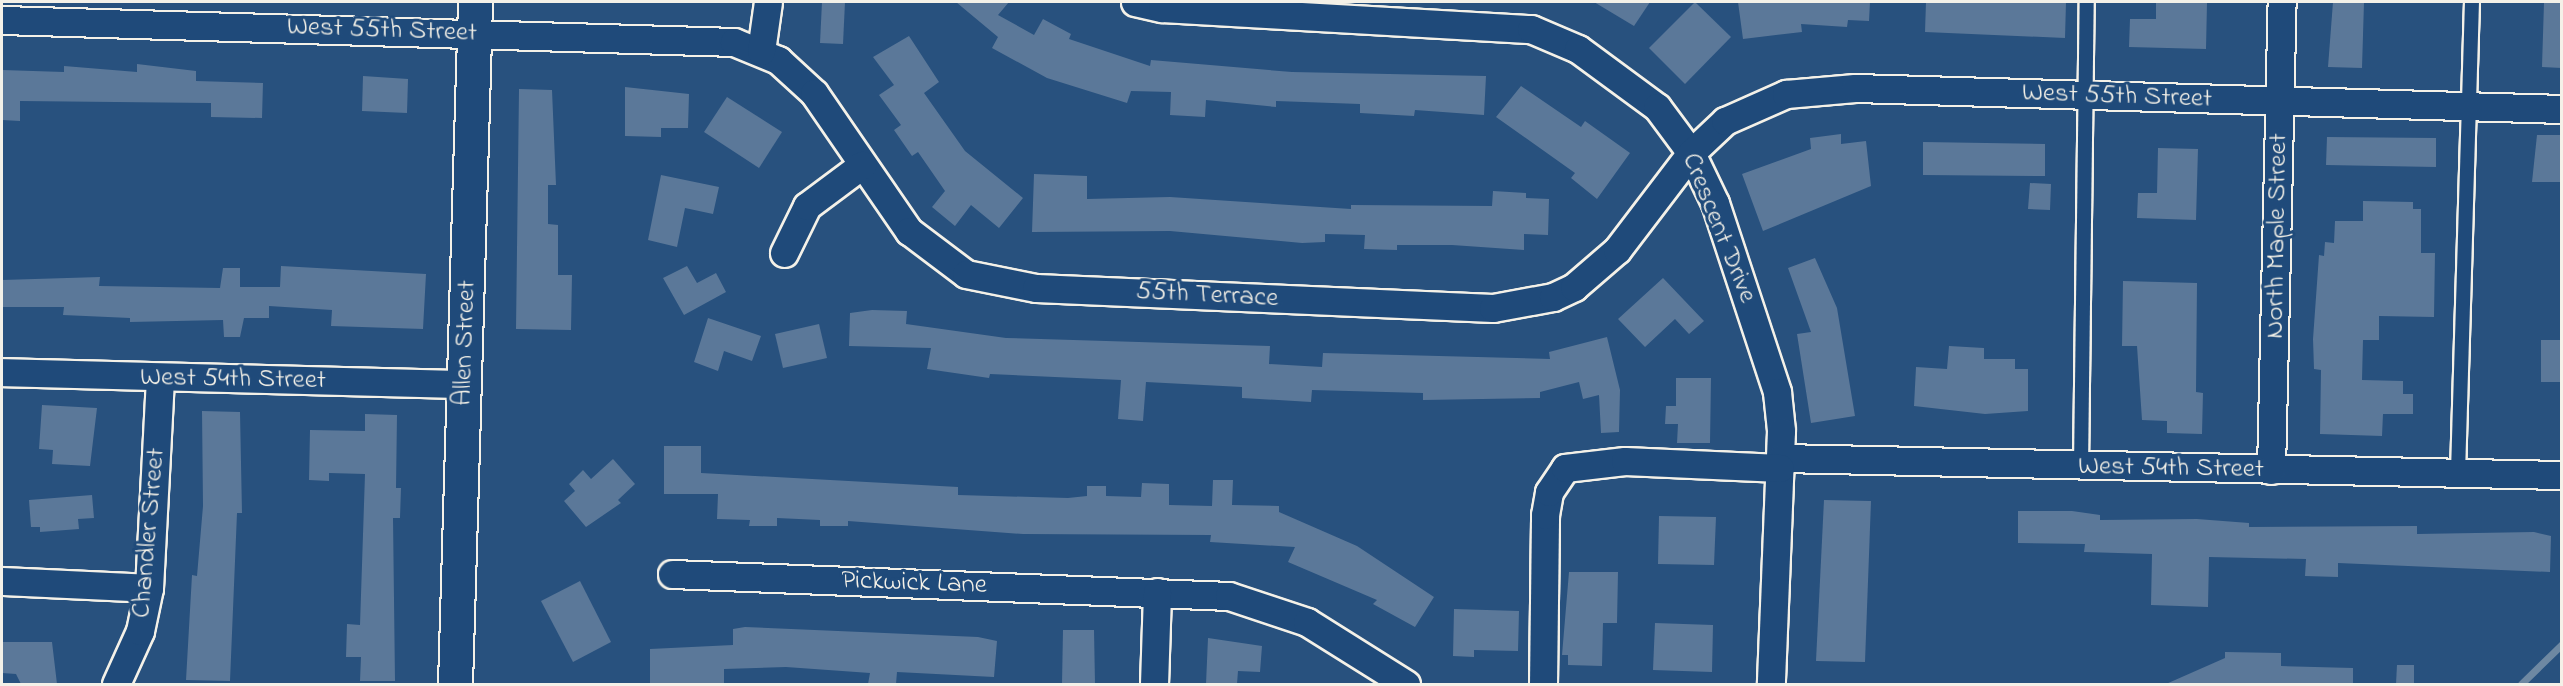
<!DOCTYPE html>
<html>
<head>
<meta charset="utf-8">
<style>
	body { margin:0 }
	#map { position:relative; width:2563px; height:686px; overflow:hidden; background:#28517e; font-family:"Indie Flower",sans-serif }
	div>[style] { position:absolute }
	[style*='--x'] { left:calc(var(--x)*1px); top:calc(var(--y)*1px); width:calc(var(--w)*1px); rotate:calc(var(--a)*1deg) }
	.stream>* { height:7px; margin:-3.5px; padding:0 3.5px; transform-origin:3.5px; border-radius:3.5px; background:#6e88a2 }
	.building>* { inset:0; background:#5b7899 }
	.roads { filter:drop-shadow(2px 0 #f4f1e8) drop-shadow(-2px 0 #f4f1e8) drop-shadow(0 2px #f4f1e8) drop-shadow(0 -2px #f4f1e8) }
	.service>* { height:14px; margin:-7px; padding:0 7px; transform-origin:7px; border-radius:7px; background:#1f4a7a }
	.minor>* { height:27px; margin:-13.5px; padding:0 13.5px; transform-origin:13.5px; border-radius:13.5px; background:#1f4a7a }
	.tertiary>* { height:33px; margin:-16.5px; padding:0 16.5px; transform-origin:16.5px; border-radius:16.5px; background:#1f4a7a }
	span { translate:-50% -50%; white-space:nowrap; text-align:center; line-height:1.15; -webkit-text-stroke:6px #1f4a7a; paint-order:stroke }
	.street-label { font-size:27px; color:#f4f1e8 }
	.frame { position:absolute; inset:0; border:3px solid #f4f1e8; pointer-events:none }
</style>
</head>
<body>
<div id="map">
	<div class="stream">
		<i style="--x:2521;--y:684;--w:57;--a:-44.3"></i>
	</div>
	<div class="building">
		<i style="clip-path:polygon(822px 2px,845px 2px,843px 44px,820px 43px)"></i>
		<i style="clip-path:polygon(956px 2px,1009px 2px,998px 15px,1034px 35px,1043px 19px,1071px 34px,1069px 39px,1150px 66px,1151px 60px,1292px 72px,1486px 76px,1484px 115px,1415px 110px,1414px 116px,1360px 113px,1360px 104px,1276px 101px,1276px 107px,1206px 100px,1205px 117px,1170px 115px,1171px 92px,1131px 91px,1127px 103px,1047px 78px,992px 48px,998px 37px)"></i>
		<i style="clip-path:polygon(1594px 2px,1650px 2px,1634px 26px)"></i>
		<i style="clip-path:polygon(1695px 2px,1731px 37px,1685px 84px,1649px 48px)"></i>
		<i style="clip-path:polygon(1738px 2px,1870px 2px,1869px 21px,1848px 20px,1847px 27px,1801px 24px,1802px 32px,1743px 39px)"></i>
		<i style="clip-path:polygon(1926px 2px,2066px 2px,2065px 38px,1925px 32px)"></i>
		<i style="clip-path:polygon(2156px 2px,2207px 3px,2206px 49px,2129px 47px,2130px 19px,2156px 19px)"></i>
		<i style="clip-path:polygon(2333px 2px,2364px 2px,2362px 68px,2328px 67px)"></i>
		<i style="clip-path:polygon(2544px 2px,2562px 2px,2562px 68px,2542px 67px)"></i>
		<i style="clip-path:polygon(909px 36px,939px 82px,924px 93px,965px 151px,1023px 198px,999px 228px,971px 205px,955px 226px,932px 207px,945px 191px,918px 152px,912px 156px,894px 130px,901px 125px,879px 95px,894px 85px,873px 57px)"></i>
		<i style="clip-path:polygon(137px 64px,196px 71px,196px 81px,263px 83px,262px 118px,211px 117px,211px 103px,20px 101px,20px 121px,2px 120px,2px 70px,64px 72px,64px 66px,137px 72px)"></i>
		<i style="clip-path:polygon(363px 76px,408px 79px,407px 113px,362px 111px)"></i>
		<i style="clip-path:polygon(1521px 86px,1581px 127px,1585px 121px,1630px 153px,1597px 199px,1571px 178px,1575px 173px,1496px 117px)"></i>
		<i style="clip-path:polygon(625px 87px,689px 94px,688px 128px,661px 128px,661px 137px,625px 136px)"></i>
		<i style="clip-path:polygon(519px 89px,552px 90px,556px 185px,548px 185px,548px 224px,558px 225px,558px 275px,572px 275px,571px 330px,516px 329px)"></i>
		<i style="clip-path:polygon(727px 97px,782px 132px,759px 168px,704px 132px)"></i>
		<i style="clip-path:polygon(1841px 134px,1841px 144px,1866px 141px,1871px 186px,1763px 231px,1742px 174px,1811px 149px,1810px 138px)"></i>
		<i style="clip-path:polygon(2537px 135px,2562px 135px,2562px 182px,2532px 182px)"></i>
		<i style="clip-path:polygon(2327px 137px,2436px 138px,2436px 167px,2326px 165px)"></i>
		<i style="clip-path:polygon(1923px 142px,2045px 144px,2045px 176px,1923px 175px)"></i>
		<i style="clip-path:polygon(2158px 148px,2198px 149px,2196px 220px,2137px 218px,2138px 193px,2157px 193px)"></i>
		<i style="clip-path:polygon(1034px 174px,1087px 176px,1087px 199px,1170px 197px,1351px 209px,1351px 205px,1492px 206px,1493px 191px,1526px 193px,1526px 198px,1549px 199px,1548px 235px,1524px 234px,1524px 250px,1452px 245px,1397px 245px,1397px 250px,1364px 249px,1365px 235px,1325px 234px,1325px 242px,1302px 243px,1170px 231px,1032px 232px)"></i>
		<i style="clip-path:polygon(661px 175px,719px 187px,713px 214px,685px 208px,677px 247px,648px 240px)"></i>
		<i style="clip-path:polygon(2030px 183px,2051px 184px,2050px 210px,2028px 209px)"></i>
		<i style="clip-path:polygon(2363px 201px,2413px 202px,2413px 209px,2421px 209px,2421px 253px,2435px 253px,2434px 317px,2379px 316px,2379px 340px,2363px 340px,2362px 380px,2403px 381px,2403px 394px,2413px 394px,2413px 414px,2383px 414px,2382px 436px,2320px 434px,2321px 370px,2314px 369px,2313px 339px,2319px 255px,2324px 256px,2325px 242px,2334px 243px,2335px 221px,2363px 221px)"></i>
		<i style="clip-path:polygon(1815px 258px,1837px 308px,1855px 416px,1811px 423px,1797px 334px,1811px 332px,1788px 268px)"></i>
		<i style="clip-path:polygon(281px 266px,426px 274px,423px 329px,331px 326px,332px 310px,269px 306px,269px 318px,244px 318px,240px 337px,224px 337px,223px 320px,130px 322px,130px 318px,63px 315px,64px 307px,2px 307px,2px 280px,100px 277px,99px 286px,220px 288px,223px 268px,240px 268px,240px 287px,280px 287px)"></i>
		<i style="clip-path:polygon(687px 266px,697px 283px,716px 273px,726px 292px,684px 315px,663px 278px)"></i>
		<i style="clip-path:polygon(1663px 278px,1704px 321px,1689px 334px,1675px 319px,1645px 347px,1618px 319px)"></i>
		<i style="clip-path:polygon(2123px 281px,2197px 283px,2196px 392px,2203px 393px,2202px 434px,2167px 433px,2167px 421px,2142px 420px,2137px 346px,2122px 346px)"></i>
		<i style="clip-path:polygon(872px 310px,907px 311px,906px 324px,1006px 338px,1270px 346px,1269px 364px,1322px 367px,1323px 353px,1550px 359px,1549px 352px,1607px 337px,1620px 390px,1619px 432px,1601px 433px,1599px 395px,1583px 399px,1579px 382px,1540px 392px,1540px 398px,1423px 400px,1423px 393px,1312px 390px,1311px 402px,1242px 398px,1242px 387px,1146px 382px,1143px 421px,1118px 419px,1121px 380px,990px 374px,989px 378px,927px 369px,931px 348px,849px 346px,850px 313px)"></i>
		<i style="clip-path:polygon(708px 318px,761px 336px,752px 361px,724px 351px,718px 371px,694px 362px)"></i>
		<i style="clip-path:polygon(819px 324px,827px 358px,783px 368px,775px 334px)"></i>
		<i style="clip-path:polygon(2541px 340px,2562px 340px,2562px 382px,2541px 382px)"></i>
		<i style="clip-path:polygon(1949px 346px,1984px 348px,1984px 359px,2015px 359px,2015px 369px,2028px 369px,2028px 411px,1985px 414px,1914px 406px,1916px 367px,1947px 369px)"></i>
		<i style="clip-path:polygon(1676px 378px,1711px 378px,1710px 443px,1677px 443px,1678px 424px,1665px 424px,1666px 406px,1676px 406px)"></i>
		<i style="clip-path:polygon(42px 405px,97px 408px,90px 466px,52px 464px,53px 450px,39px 449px)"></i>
		<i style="clip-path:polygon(202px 411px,240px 412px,242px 513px,237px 513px,230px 681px,186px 680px,192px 575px,197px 576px,203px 506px)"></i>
		<i style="clip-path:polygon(365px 414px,397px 415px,396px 488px,401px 488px,400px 518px,393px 518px,395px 681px,360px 681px,361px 657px,346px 657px,347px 624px,360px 625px,365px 474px,329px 473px,329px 481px,309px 480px,310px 430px,365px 431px)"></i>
		<i style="clip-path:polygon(664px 446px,701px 446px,701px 473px,958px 487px,958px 495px,1068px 498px,1087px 496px,1087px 486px,1106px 486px,1106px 496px,1141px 497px,1142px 483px,1169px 484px,1169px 505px,1212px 506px,1213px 480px,1233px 480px,1232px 505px,1279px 506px,1279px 512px,1357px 546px,1434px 597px,1415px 627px,1373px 604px,1377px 600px,1288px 562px,1295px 547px,1210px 542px,1211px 535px,1023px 534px,848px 521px,848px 526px,820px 526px,820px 520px,777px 518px,777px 526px,749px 526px,750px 520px,717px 519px,718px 494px,664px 494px)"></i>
		<i style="clip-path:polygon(613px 459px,635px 484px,618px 500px,621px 503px,586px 527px,564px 501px,575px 491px,569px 484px,583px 470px,591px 479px)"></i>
		<i style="clip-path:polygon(92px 495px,94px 518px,78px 519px,79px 529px,40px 532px,40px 527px,31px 527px,29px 500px)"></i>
		<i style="clip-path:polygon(1824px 500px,1871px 501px,1865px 662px,1816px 661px)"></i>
		<i style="clip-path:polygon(2018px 511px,2072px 511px,2100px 515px,2100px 520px,2197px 519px,2249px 523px,2249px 527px,2417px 526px,2417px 534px,2534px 532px,2551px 536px,2550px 572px,2338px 563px,2338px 577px,2305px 576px,2306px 559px,2209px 557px,2208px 607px,2151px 605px,2152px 554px,2084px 552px,2085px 544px,2018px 543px)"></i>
		<i style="clip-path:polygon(1659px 516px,1716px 517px,1714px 565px,1658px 564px)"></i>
		<i style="clip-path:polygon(1569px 572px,1618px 572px,1617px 623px,1603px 623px,1602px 666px,1568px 665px,1568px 655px,1562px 655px)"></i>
		<i style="clip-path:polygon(580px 581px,611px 642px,573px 662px,541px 601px)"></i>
		<i style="clip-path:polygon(1454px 609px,1519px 611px,1518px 651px,1474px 650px,1474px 657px,1453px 656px)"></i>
		<i style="clip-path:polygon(1655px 623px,1713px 625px,1712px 672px,1653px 670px)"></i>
		<i style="clip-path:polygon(745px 627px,978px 637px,997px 641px,994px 677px,897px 672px,896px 684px,868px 684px,870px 673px,786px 667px,724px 669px,724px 684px,650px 684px,650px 649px,733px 645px,733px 629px)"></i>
		<i style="clip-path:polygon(1063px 630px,1094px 630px,1095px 684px,1062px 684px)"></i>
		<i style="clip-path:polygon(1208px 638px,1262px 646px,1260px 672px,1238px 671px,1237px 684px,1206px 684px)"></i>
		<i style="clip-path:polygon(2px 642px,52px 642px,57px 684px,21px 684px,16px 674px,2px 673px)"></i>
		<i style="clip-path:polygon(2225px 652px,2281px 653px,2281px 666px,2353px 668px,2353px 684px,2166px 684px,2225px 658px)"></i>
		<i style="clip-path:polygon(2397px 665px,2414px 665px,2414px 684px,2396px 684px)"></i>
	</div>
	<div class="roads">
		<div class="service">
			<i style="--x:2081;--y:467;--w:465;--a:-89.3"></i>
			<i style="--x:2458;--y:473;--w:471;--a:-88.3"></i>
		</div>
		<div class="minor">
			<i style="--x:1135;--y:2;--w:28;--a:13"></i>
			<i style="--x:1162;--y:8;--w:370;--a:3.3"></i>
			<i style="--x:1531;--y:29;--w:51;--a:23.1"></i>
			<i style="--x:1578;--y:49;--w:98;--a:36.3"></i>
			<i style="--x:1657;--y:107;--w:57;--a:53.5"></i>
			<i style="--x:1691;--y:153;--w:55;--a:64.4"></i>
			<i style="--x:1715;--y:203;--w:199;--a:71.8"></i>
			<i style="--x:1777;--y:392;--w:39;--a:84"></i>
			<i style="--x:1781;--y:431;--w:253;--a:92.3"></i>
			<i style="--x:2;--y:20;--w:732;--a:1.72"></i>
			<i style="--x:734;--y:42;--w:48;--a:22.2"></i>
			<i style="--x:778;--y:60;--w:49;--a:42.5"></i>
			<i style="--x:814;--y:93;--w:168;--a:55.5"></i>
			<i style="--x:909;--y:231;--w:71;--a:37"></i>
			<i style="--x:966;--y:274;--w:71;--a:11.3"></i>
			<i style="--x:1036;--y:288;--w:457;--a:2.5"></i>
			<i style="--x:1493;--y:308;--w:61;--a:-10.4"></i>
			<i style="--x:1553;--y:297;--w:23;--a:-25"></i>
			<i style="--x:1574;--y:287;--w:57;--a:-40.7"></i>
			<i style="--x:1617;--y:250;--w:122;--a:-52.7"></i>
			<i style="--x:1691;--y:153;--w:47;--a:-43.3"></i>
			<i style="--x:1725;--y:121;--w:67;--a:-23.9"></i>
			<i style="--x:1786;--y:94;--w:69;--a:-5"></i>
			<i style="--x:1855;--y:88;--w:707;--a:1.7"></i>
			<i style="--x:761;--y:51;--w:49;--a:-81.9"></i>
			<i style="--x:784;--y:253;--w:52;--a:-63.9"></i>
			<i style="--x:807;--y:206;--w:69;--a:-36.7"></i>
			<i style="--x:2;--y:372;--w:462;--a:1.5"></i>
			<i style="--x:1781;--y:458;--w:781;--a:1.25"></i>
			<i style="--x:2271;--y:470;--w:468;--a:-88.7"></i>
			<i style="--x:672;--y:574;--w:557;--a:2.26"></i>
			<i style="--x:1229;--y:596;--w:82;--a:18.4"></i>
			<i style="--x:1307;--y:622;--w:117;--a:32.1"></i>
			<i style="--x:2;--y:581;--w:147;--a:2.7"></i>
			<i style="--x:116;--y:684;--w:58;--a:-65.6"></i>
			<i style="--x:140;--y:631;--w:44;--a:-78.2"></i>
			<i style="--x:149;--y:588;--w:211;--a:-87"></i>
			<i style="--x:1154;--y:684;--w:92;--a:-88.1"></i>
			<i style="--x:1543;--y:684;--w:169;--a:-89.3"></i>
			<i style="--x:1545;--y:515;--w:23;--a:-80"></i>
			<i style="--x:1549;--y:492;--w:29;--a:-56"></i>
			<i style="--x:1565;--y:468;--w:60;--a:-6.7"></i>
			<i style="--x:1625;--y:461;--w:155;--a:2.6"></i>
		</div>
		<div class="tertiary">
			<i style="--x:455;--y:684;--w:682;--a:-88.32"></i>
		</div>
	</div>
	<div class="street-label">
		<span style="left:382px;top:30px;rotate:2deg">West 55th Street</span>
		<span style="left:2117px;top:96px;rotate:2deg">West 55th Street</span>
		<span style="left:1719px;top:228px;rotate:68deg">Crescent Drive</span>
		<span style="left:2277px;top:236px;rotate:-89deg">North Maple Street</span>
		<span style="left:1207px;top:295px;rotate:3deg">55th Terrace</span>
		<span style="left:465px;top:343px;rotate:-88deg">Allen Street</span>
		<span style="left:233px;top:379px;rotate:1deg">West 54th Street</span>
		<span style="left:2171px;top:468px;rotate:1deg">West 54th Street</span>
		<span style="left:149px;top:533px;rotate:-85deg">Chandler Street</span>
		<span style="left:914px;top:583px;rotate:2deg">Pickwick Lane</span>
	</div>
	<div class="frame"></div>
</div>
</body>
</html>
